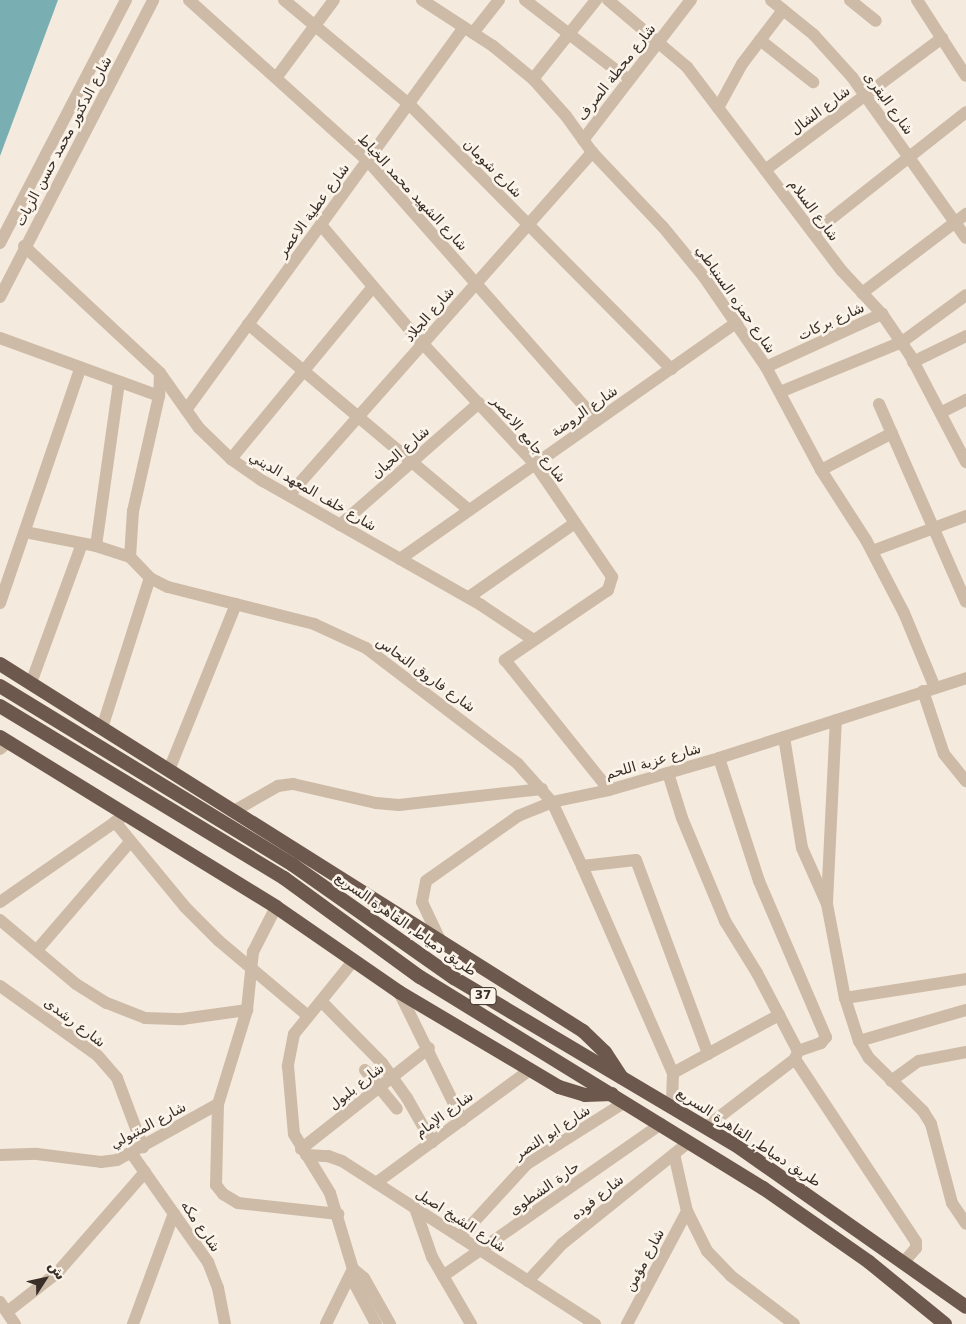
<!DOCTYPE html>
<html>
<head>
<meta charset="utf-8">
<style>
	body { margin:0 }
	#map { position:relative; width:966px; height:1324px; overflow:hidden; background:#f4eadd; font-family:"DejaVu Sans","Noto Naskh Arabic",sans-serif }
	div>[style] { position:absolute }
	[style*='--x'] { left:calc(var(--x)*1px); top:calc(var(--y)*1px); width:calc(var(--w)*1px); rotate:calc(var(--a)*1deg) }
	.water>* { inset:0; background:#79aeb3 }
	.minor>* { height:12px; margin:-6px; padding:0 6px; transform-origin:6px; border-radius:6px; background:#cdbba7 }
	.tertiary>* { height:12px; margin:-6px; padding:0 6px; transform-origin:6px; border-radius:6px; background:#cdbba7 }
	.trunk>* { height:14px; margin:-7px; padding:0 7px; transform-origin:7px; border-radius:7px; background:#6c584c }
	span { translate:-50% -50%; white-space:nowrap; text-align:center; line-height:1.15; -webkit-text-stroke:5px #fbf4ea; paint-order:stroke }
	.shield-label span { padding:1px 4px; background:#fbf4ea; border:1px solid; border-radius:4px; -webkit-text-stroke-width:0 }
	.shield-label { font-size:12px; color:#392f28; font-weight:700 }
	.street-label { font-size:14px; color:#392f28 }
	.north { position:absolute; left:20px; top:1254px; width:50px; height:50px; -webkit-text-stroke:4px #fbf4ea; paint-order:stroke; rotate:55deg; font-size:14px; font-weight:700; line-height:20px; text-align:center; color:#392f28 }
	.north::after { content:''; display:block; margin:auto; width:18px; height:22px; background:#392f28; clip-path:polygon(50% 0,100% 100%,50% 72%,0 100%) }
</style>
</head>
<body>
<div id="map">
	<div class="water">
		<i style="clip-path:polygon(0 0,58px 0,0 156px)"></i>
	</div>
	<div class="minor">
		<i style="--x:189;--y:0;--w:241;--a:42"></i>
		<i style="--x:368;--y:161;--w:346;--a:48.6"></i>
		<i style="--x:284;--y:0;--w:163;--a:39.8"></i>
		<i style="--x:409;--y:104;--w:373;--a:45.3"></i>
		<i style="--x:422;--y:0;--w:85;--a:32.9"></i>
		<i style="--x:493;--y:46;--w:52;--a:39.5"></i>
		<i style="--x:533;--y:79;--w:50;--a:48.3"></i>
		<i style="--x:566;--y:116;--w:44;--a:54.2"></i>
		<i style="--x:592;--y:152;--w:103;--a:46.6"></i>
		<i style="--x:663;--y:227;--w:65;--a:50.6"></i>
		<i style="--x:704;--y:277;--w:109;--a:55.4"></i>
		<i style="--x:766;--y:367;--w:117;--a:61.9"></i>
		<i style="--x:821;--y:470;--w:83;--a:57.3"></i>
		<i style="--x:866;--y:540;--w:82;--a:62.5"></i>
		<i style="--x:904;--y:613;--w:81;--a:67.5"></i>
		<i style="--x:525;--y:0;--w:131;--a:37.6"></i>
		<i style="--x:608;--y:0;--w:104;--a:40.3"></i>
		<i style="--x:687;--y:67;--w:256;--a:52.8"></i>
		<i style="--x:842;--y:271;--w:59;--a:47.1"></i>
		<i style="--x:882;--y:314;--w:50;--a:55.7"></i>
		<i style="--x:910;--y:355;--w:121;--a:62.4"></i>
		<i style="--x:771;--y:0;--w:55;--a:39.1"></i>
		<i style="--x:814;--y:35;--w:57;--a:47.9"></i>
		<i style="--x:852;--y:77;--w:197;--a:54.7"></i>
		<i style="--x:850;--y:0;--w:33;--a:39"></i>
		<i style="--x:917;--y:0;--w:90;--a:57.2"></i>
		<i style="--x:473;--y:33;--w:42;--a:-51.8"></i>
		<i style="--x:760;--y:40;--w:68;--a:38.4"></i>
		<i style="--x:276;--y:78;--w:97;--a:-53.4"></i>
		<i style="--x:533;--y:79;--w:101;--a:-51.4"></i>
		<i style="--x:718;--y:108;--w:50;--a:-61.4"></i>
		<i style="--x:742;--y:64;--w:68;--a:-52.8"></i>
		<i style="--x:583;--y:140;--w:177;--a:-52.4"></i>
		<i style="--x:765;--y:170;--w:221;--a:-36.7"></i>
		<i style="--x:321;--y:225;--w:138;--a:49.7"></i>
		<i style="--x:410;--y:330;--w:183;--a:47"></i>
		<i style="--x:535;--y:464;--w:137;--a:55.7"></i>
		<i style="--x:612;--y:577;--w:14;--a:107"></i>
		<i style="--x:608;--y:590;--w:125;--a:145.8"></i>
		<i style="--x:505;--y:660;--w:166;--a:51.3"></i>
		<i style="--x:813;--y:233;--w:195;--a:-38.3"></i>
		<i style="--x:24;--y:246;--w:186;--a:43"></i>
		<i style="--x:160;--y:373;--w:67;--a:54.7"></i>
		<i style="--x:199;--y:428;--w:45;--a:44.1"></i>
		<i style="--x:231;--y:459;--w:39;--a:35"></i>
		<i style="--x:263;--y:481;--w:251;--a:29.6"></i>
		<i style="--x:481;--y:605;--w:61;--a:33.7"></i>
		<i style="--x:862;--y:293;--w:131;--a:-37.2"></i>
		<i style="--x:248;--y:324;--w:289;--a:40.1"></i>
		<i style="--x:0;--y:338;--w:169;--a:20"></i>
		<i style="--x:913;--y:362;--w:59;--a:-26.1"></i>
		<i style="--x:766;--y:367;--w:128;--a:-24.6"></i>
		<i style="--x:160;--y:373;--w:23;--a:92"></i>
		<i style="--x:159;--y:396;--w:118;--a:102.7"></i>
		<i style="--x:133;--y:511;--w:46;--a:93.7"></i>
		<i style="--x:130;--y:557;--w:29;--a:46"></i>
		<i style="--x:150;--y:578;--w:20;--a:27"></i>
		<i style="--x:168;--y:587;--w:151;--a:14.2"></i>
		<i style="--x:314;--y:624;--w:57;--a:24.8"></i>
		<i style="--x:366;--y:648;--w:191;--a:37.3"></i>
		<i style="--x:518;--y:764;--w:51;--a:48.2"></i>
		<i style="--x:552;--y:802;--w:71;--a:64.9"></i>
		<i style="--x:582;--y:866;--w:226;--a:66.3"></i>
		<i style="--x:673;--y:1073;--w:33;--a:92"></i>
		<i style="--x:780;--y:392;--w:132;--a:-22.3"></i>
		<i style="--x:902;--y:342;--w:79;--a:-36.3"></i>
		<i style="--x:879;--y:404;--w:216;--a:66.3"></i>
		<i style="--x:186;--y:410;--w:472;--a:-54"></i>
		<i style="--x:942;--y:412;--w:27;--a:-27"></i>
		<i style="--x:231;--y:459;--w:223;--a:-50.5"></i>
		<i style="--x:821;--y:470;--w:80;--a:-27.5"></i>
		<i style="--x:289;--y:495;--w:458;--a:-48.5"></i>
		<i style="--x:340;--y:525;--w:185;--a:-41.3"></i>
		<i style="--x:25;--y:532;--w:72;--a:11.2"></i>
		<i style="--x:96;--y:546;--w:36;--a:18"></i>
		<i style="--x:96;--y:546;--w:166;--a:-82"></i>
		<i style="--x:872;--y:551;--w:100;--a:-20.4"></i>
		<i style="--x:400;--y:559;--w:412;--a:-35.1"></i>
		<i style="--x:469;--y:597;--w:129;--a:-34.9"></i>
		<i style="--x:0;--y:603;--w:247;--a:-71.1"></i>
		<i style="--x:31;--y:683;--w:148;--a:-69.9"></i>
		<i style="--x:923;--y:691;--w:66;--a:71.6"></i>
		<i style="--x:944;--y:754;--w:35;--a:51"></i>
		<i style="--x:102;--y:728;--w:157;--a:-72.3"></i>
		<i style="--x:784;--y:737;--w:112;--a:80.8"></i>
		<i style="--x:802;--y:848;--w:61;--a:65.9"></i>
		<i style="--x:827;--y:904;--w:96;--a:79.2"></i>
		<i style="--x:845;--y:998;--w:45;--a:72"></i>
		<i style="--x:859;--y:1041;--w:20;--a:60"></i>
		<i style="--x:869;--y:1058;--w:76;--a:44.5"></i>
		<i style="--x:923;--y:1111;--w:15;--a:58"></i>
		<i style="--x:931;--y:1124;--w:82;--a:75.1"></i>
		<i style="--x:952;--y:1203;--w:25;--a:56"></i>
		<i style="--x:0;--y:749;--w:11;--a:-41"></i>
		<i style="--x:719;--y:758;--w:129;--a:72"></i>
		<i style="--x:759;--y:881;--w:170;--a:66.8"></i>
		<i style="--x:826;--y:1037;--w:8;--a:130"></i>
		<i style="--x:821;--y:1043;--w:24;--a:161"></i>
		<i style="--x:169;--y:770;--w:179;--a:-68"></i>
		<i style="--x:668;--y:773;--w:47;--a:72.7"></i>
		<i style="--x:682;--y:818;--w:112;--a:67.3"></i>
		<i style="--x:725;--y:921;--w:61;--a:58.4"></i>
		<i style="--x:757;--y:973;--w:88;--a:62.3"></i>
		<i style="--x:798;--y:1051;--w:9;--a:111"></i>
		<i style="--x:795;--y:1059;--w:219;--a:56.5"></i>
		<i style="--x:916;--y:1242;--w:6;--a:90"></i>
		<i style="--x:916;--y:1248;--w:20;--a:131"></i>
		<i style="--x:234;--y:811;--w:51;--a:-29.6"></i>
		<i style="--x:278;--y:786;--w:15;--a:-8"></i>
		<i style="--x:293;--y:784;--w:85;--a:12.9"></i>
		<i style="--x:376;--y:803;--w:23;--a:5"></i>
		<i style="--x:399;--y:805;--w:144;--a:-6.4"></i>
		<i style="--x:115;--y:822;--w:110;--a:50.5"></i>
		<i style="--x:185;--y:907;--w:48;--a:45"></i>
		<i style="--x:219;--y:941;--w:116;--a:40.1"></i>
		<i style="--x:582;--y:866;--w:54;--a:-6.3"></i>
		<i style="--x:636;--y:860;--w:207;--a:69.6"></i>
		<i style="--x:0;--y:902;--w:147;--a:-34.8"></i>
		<i style="--x:827;--y:902;--w:182;--a:-87.2"></i>
		<i style="--x:276;--y:907;--w:51;--a:117.1"></i>
		<i style="--x:253;--y:952;--w:58;--a:95.9"></i>
		<i style="--x:247;--y:1010;--w:98;--a:107.1"></i>
		<i style="--x:218;--y:1104;--w:81;--a:91.4"></i>
		<i style="--x:216;--y:1185;--w:11;--a:52"></i>
		<i style="--x:223;--y:1194;--w:17;--a:31"></i>
		<i style="--x:238;--y:1203;--w:101;--a:6.3"></i>
		<i style="--x:0;--y:920;--w:99;--a:40.1"></i>
		<i style="--x:76;--y:984;--w:36;--a:32"></i>
		<i style="--x:107;--y:1003;--w:41;--a:21.5"></i>
		<i style="--x:145;--y:1018;--w:37;--a:2"></i>
		<i style="--x:182;--y:1019;--w:66;--a:-7.9"></i>
		<i style="--x:441;--y:942;--w:44;--a:-115.4"></i>
		<i style="--x:422;--y:902;--w:21;--a:-79"></i>
		<i style="--x:426;--y:881;--w:113;--a:-35.2"></i>
		<i style="--x:518;--y:816;--w:37;--a:-22"></i>
		<i style="--x:552;--y:802;--w:58;--a:-11.9"></i>
		<i style="--x:609;--y:790;--w:115;--a:-16.2"></i>
		<i style="--x:719;--y:758;--w:260;--a:-17.9"></i>
		<i style="--x:37;--y:950;--w:143;--a:-49.3"></i>
		<i style="--x:354;--y:960;--w:95;--a:129"></i>
		<i style="--x:294;--y:1034;--w:33;--a:101"></i>
		<i style="--x:288;--y:1066;--w:68;--a:85"></i>
		<i style="--x:294;--y:1134;--w:69;--a:58.6"></i>
		<i style="--x:330;--y:1193;--w:79;--a:73.2"></i>
		<i style="--x:353;--y:1269;--w:12;--a:90"></i>
		<i style="--x:353;--y:1281;--w:49;--a:61.9"></i>
		<i style="--x:0;--y:986;--w:120;--a:35.5"></i>
		<i style="--x:98;--y:1056;--w:29;--a:49"></i>
		<i style="--x:117;--y:1078;--w:74;--a:69.4"></i>
		<i style="--x:399;--y:992;--w:143;--a:63.8"></i>
		<i style="--x:845;--y:998;--w:122;--a:-8.9"></i>
		<i style="--x:321;--y:1001;--w:87;--a:45.5"></i>
		<i style="--x:382;--y:1063;--w:43;--a:54.5"></i>
		<i style="--x:407;--y:1098;--w:51;--a:60.4"></i>
		<i style="--x:859;--y:1041;--w:111;--a:-16.2"></i>
		<i style="--x:365;--y:1070;--w:50;--a:50.6"></i>
		<i style="--x:673;--y:1073;--w:121;--a:-28.7"></i>
		<i style="--x:891;--y:1081;--w:34;--a:-36"></i>
		<i style="--x:919;--y:1061;--w:48;--a:-10.8"></i>
		<i style="--x:706;--y:1127;--w:112;--a:-37.4"></i>
		<i style="--x:301;--y:1149;--w:163;--a:-38.3"></i>
		<i style="--x:132;--y:1154;--w:132;--a:54.9"></i>
		<i style="--x:208;--y:1262;--w:28;--a:69"></i>
		<i style="--x:218;--y:1288;--w:37;--a:79"></i>
		<i style="--x:674;--y:1154;--w:58;--a:77.2"></i>
		<i style="--x:687;--y:1211;--w:45;--a:63.4"></i>
		<i style="--x:707;--y:1251;--w:35;--a:46"></i>
		<i style="--x:731;--y:1276;--w:79;--a:37.3"></i>
		<i style="--x:0;--y:1155;--w:37;--a:-2"></i>
		<i style="--x:37;--y:1154;--w:64;--a:7.1"></i>
		<i style="--x:101;--y:1162;--w:16;--a:-7"></i>
		<i style="--x:117;--y:1160;--w:115;--a:-29"></i>
		<i style="--x:306;--y:1155;--w:22;--a:3"></i>
		<i style="--x:328;--y:1156;--w:15;--a:20"></i>
		<i style="--x:342;--y:1161;--w:301;--a:32.8"></i>
		<i style="--x:376;--y:1183;--w:191;--a:-36.3"></i>
		<i style="--x:415;--y:1208;--w:52;--a:70.9"></i>
		<i style="--x:432;--y:1257;--w:78;--a:59.8"></i>
		<i style="--x:460;--y:1237;--w:99;--a:-47.5"></i>
		<i style="--x:527;--y:1164;--w:116;--a:-32.3"></i>
		<i style="--x:353;--y:1269;--w:14;--a:39"></i>
		<i style="--x:364;--y:1278;--w:53;--a:60.5"></i>
		<i style="--x:443;--y:1276;--w:266;--a:-34.9"></i>
		<i style="--x:528;--y:1281;--w:50;--a:-47.4"></i>
		<i style="--x:562;--y:1244;--w:163;--a:-38.8"></i>
		<i style="--x:0;--y:1302;--w:27;--a:56"></i>
		<i style="--x:7;--y:1312;--w:63;--a:-38"></i>
		<i style="--x:57;--y:1273;--w:134;--a:-48.9"></i>
		<i style="--x:133;--y:1324;--w:118;--a:-69.7"></i>
		<i style="--x:326;--y:1324;--w:59;--a:-63.9"></i>
		<i style="--x:627;--y:1324;--w:128;--a:-62"></i>
	</div>
	<div class="tertiary">
		<i style="--x:0;--y:243;--w:274;--a:-62.6"></i>
		<i style="--x:0;--y:297;--w:334;--a:-62.7"></i>
	</div>
	<div class="trunk">
		<i style="--x:0;--y:664;--w:689;--a:32.19"></i>
		<i style="--x:583;--y:1031;--w:30;--a:44"></i>
		<i style="--x:605;--y:1052;--w:30;--a:57"></i>
		<i style="--x:0;--y:686;--w:343;--a:31.4"></i>
		<i style="--x:293;--y:865;--w:197;--a:35.1"></i>
		<i style="--x:454;--y:978;--w:333;--a:30.7"></i>
		<i style="--x:740;--y:1148;--w:276;--a:35.1"></i>
		<i style="--x:0;--y:706;--w:332;--a:31.2"></i>
		<i style="--x:284;--y:878;--w:168;--a:36.1"></i>
		<i style="--x:420;--y:977;--w:403;--a:31.6"></i>
		<i style="--x:763;--y:1188;--w:129;--a:34.9"></i>
		<i style="--x:869;--y:1262;--w:98;--a:39.2"></i>
		<i style="--x:0;--y:737;--w:324;--a:31.6"></i>
		<i style="--x:276;--y:907;--w:150;--a:34.6"></i>
		<i style="--x:399;--y:992;--w:186;--a:30.7"></i>
		<i style="--x:559;--y:1087;--w:27;--a:17"></i>
		<i style="--x:585;--y:1095;--w:27;--a:-2"></i>
	</div>
	<div class="shield-label">
		<span style="left:483px;top:996px">37</span>
	</div>
	<div class="street-label">
		<span style="left:616px;top:72px;rotate:-52deg">شارع محطة الصرف</span>
		<span style="left:889px;top:103px;rotate:54deg">شارع البقرى</span>
		<span style="left:820px;top:110px;rotate:-37deg">شارع الشال</span>
		<span style="left:63px;top:141px;rotate:-62deg">شارع الدكتور محمد حسن الزيات</span>
		<span style="left:493px;top:168px;rotate:45deg">شارع شومان</span>
		<span style="left:413px;top:192px;rotate:47deg">شارع الشهيد محمد الخياط</span>
		<span style="left:313px;top:210px;rotate:-54deg">شارع عطية الاعصر</span>
		<span style="left:814px;top:210px;rotate:53deg">شارع السلام</span>
		<span style="left:736px;top:299px;rotate:55deg">شارع حمزه السنباطي</span>
		<span style="left:429px;top:314px;rotate:-49deg">شارع الجلاد</span>
		<span style="left:831px;top:321px;rotate:-25deg">شارع بركات</span>
		<span style="left:584px;top:411px;rotate:-35deg">شارع الروضة</span>
		<span style="left:529px;top:439px;rotate:50deg">شارع جامع الاعصر</span>
		<span style="left:400px;top:452px;rotate:-41deg">شارع الحبان</span>
		<span style="left:313px;top:491px;rotate:30deg">شارع خلف المعهد الديني</span>
		<span style="left:426px;top:674px;rotate:36deg">شارع فاروق النحاس</span>
		<span style="left:653px;top:761px;rotate:-16deg">شارع عزبة اللحم</span>
		<span style="left:406px;top:924px;rotate:35deg">طريق دمياط, القاهرة السريع</span>
		<span style="left:75px;top:1022px;rotate:37deg">شارع رشدى</span>
		<span style="left:356px;top:1086px;rotate:-38deg">شارع بلبول</span>
		<span style="left:444px;top:1114px;rotate:-36deg">شارع الإمام</span>
		<span style="left:148px;top:1125px;rotate:-28deg">شارع المتبولي</span>
		<span style="left:552px;top:1132px;rotate:-33deg">شارع ابو النصر</span>
		<span style="left:749px;top:1137px;rotate:33deg">طريق دمياط, القاهرة السريع</span>
		<span style="left:544px;top:1188px;rotate:-35deg">حارة الشطوى</span>
		<span style="left:597px;top:1197px;rotate:-39deg">شارع فوده</span>
		<span style="left:461px;top:1220px;rotate:33deg">شارع الشيخ اصيل</span>
		<span style="left:201px;top:1226px;rotate:56deg">شارع مكه</span>
		<span style="left:644px;top:1260px;rotate:-62deg">شارع مؤمن</span>
	</div>
	<div class="north">ش</div>
</div>
</body>
</html>
